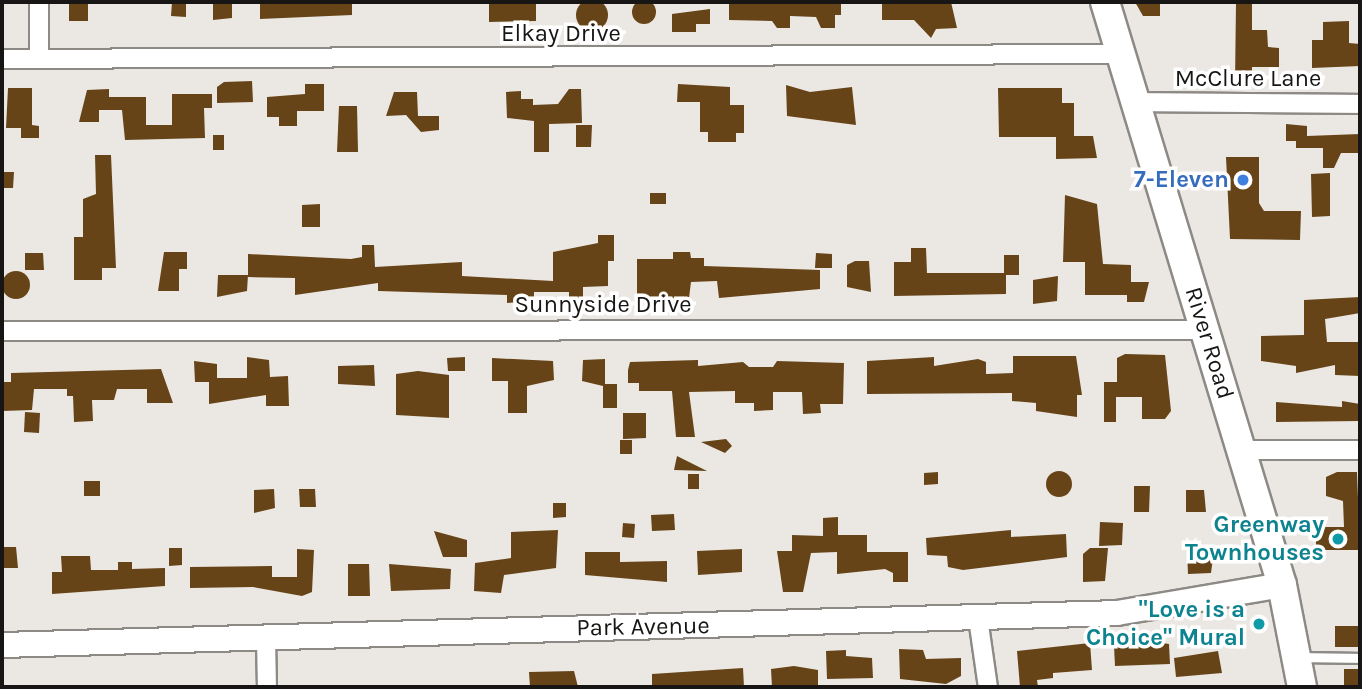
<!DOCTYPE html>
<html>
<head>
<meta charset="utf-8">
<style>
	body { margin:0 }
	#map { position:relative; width:1362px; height:689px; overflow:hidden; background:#ebe7e3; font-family:Karla,sans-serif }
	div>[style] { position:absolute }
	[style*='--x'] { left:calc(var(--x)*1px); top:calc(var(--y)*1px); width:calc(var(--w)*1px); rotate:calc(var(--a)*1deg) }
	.building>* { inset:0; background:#664417 }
	.round { border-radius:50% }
	.roads { filter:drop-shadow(2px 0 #8d8a86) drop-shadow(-2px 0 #8d8a86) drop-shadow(0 2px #8d8a86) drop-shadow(0 -2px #8d8a86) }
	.lane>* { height:9px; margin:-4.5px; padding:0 4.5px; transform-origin:4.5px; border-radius:4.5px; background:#fff }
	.street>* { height:18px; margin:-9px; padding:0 9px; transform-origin:9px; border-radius:9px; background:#fff }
	.secondary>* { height:24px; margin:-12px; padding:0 12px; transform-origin:12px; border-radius:12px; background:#fff }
	.primary>* { height:28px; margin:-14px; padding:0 14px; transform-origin:14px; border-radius:14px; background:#fff }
	.dots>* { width:19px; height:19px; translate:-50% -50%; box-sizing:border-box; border:4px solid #fff; border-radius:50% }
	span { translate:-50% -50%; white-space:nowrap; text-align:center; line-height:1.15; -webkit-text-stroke:7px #fff; paint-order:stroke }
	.street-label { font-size:24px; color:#171614 }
	.shop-label { font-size:24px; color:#366cbe; font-weight:700 }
	.right { translate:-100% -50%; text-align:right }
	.culture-label { font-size:24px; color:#0d838f; font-weight:700 }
	.frame { position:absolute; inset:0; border:4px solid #171614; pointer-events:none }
</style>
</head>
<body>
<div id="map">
	<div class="building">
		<i class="round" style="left:576px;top:-1px;width:32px;height:32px"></i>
		<i class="round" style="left:632px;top:0;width:24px;height:24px"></i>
		<i style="clip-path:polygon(69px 2px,88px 2px,88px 21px,69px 21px)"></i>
		<i style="clip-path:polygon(172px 2px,186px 2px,186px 17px,171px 16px)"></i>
		<i style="clip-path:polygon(213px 2px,232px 2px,232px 18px,213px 20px)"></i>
		<i style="clip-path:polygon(260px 2px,352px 2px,352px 15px,260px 19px)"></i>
		<i style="clip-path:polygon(489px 2px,536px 4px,536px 21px,489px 22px)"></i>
		<i style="clip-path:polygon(729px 2px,841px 2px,841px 15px,835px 15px,835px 28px,821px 28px,816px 17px,790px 16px,790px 28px,777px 28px,772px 21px,729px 20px)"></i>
		<i style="clip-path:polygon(882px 2px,951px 2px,957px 28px,936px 29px,931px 38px,914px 20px,882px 20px)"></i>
		<i style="clip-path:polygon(1135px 2px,1160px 2px,1160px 16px,1143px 16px)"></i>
		<i style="clip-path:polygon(1236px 2px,1252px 2px,1252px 30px,1267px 30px,1268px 47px,1279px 48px,1279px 67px,1252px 67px,1252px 84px,1235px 84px)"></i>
		<i style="clip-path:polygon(710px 9px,710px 24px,696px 24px,696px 32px,672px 32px,672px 14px)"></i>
		<i style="clip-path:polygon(1349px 21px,1349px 43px,1360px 44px,1360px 66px,1312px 68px,1312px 40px,1323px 40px,1323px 22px)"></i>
		<i style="clip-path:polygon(252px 81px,253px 102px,217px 103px,217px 87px,224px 82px)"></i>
		<i style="clip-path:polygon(305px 84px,324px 84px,324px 111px,297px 111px,297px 126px,279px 126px,279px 117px,267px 117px,267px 97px,305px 94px)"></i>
		<i style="clip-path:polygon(678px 84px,730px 87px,730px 105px,744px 105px,744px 133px,736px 133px,736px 142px,708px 142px,708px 132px,700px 132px,700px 102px,677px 102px)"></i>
		<i style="clip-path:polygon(786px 85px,810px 92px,852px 87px,856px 125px,787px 116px)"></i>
		<i style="clip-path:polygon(8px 88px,32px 88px,32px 125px,39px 126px,39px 138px,21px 138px,21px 128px,6px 128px)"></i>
		<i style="clip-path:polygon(998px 88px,1062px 88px,1062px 103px,1074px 103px,1074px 136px,1093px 136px,1097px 158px,1056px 159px,1056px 137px,999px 137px)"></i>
		<i style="clip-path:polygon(109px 89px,109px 97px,146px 97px,146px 125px,172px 125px,172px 94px,212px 94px,212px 108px,204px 108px,205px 138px,125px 140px,122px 110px,99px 110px,99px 122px,79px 122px,87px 90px)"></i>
		<i style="clip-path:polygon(569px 89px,581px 89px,582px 123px,549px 124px,549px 152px,534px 152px,534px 121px,507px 118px,506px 92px,521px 91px,521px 99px,533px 99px,533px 105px,558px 104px)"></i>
		<i style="clip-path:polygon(394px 92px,417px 92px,418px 116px,439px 116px,439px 130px,421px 132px,406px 115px,386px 116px)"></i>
		<i style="clip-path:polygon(339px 106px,357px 106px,358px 152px,337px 152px)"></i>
		<i style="clip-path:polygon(1286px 124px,1307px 126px,1307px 136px,1360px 134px,1360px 153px,1341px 153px,1334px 168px,1323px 168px,1323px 148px,1296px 148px,1296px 141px,1286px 141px)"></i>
		<i style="clip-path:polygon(576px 125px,592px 125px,591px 147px,576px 147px)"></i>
		<i style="clip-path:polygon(213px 135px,224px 135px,224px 150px,213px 150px)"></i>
		<i style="clip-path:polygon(95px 155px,111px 155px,116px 268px,102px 268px,102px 280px,74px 280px,74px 237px,83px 237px,83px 199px,96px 194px)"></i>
		<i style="clip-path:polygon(1226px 157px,1259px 157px,1259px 203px,1264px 211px,1301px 211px,1300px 240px,1230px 239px)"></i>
		<i style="clip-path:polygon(2px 172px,14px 172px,13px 188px,2px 188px)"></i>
		<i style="clip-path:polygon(1330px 173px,1330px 216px,1312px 217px,1311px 174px)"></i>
		<i style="clip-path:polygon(650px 193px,666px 193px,666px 204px,650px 204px)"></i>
		<i style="clip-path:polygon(1065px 195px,1097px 204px,1103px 264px,1131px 265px,1131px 282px,1149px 282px,1144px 302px,1127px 302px,1127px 295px,1085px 295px,1085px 262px,1063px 262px)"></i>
		<i style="clip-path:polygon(320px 204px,320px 227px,302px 227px,302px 205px)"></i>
		<i style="clip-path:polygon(598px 235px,614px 235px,614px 261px,608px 261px,608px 286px,583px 287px,583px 309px,569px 309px,569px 292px,534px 292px,534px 300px,507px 303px,507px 295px,378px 291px,378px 283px,295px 295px,295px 278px,248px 277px,248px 254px,351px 259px,362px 257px,362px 245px,374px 245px,375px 267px,462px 262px,462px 276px,553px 281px,553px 252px,598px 243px)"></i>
		<i style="clip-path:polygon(911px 248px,926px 248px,927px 273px,1004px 273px,1004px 255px,1019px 255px,1019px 275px,1006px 275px,1006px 294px,894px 296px,894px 262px,911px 262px)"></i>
		<i style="clip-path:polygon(164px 252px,187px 252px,187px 269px,179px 269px,179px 291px,158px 291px)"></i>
		<i style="clip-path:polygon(673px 252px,690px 252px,691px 258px,704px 258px,704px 266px,820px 270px,820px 289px,719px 298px,717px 281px,691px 282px,689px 298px,637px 299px,637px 259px,673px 259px)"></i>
		<i style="clip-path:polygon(25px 253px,43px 253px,44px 270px,25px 270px)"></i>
		<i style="clip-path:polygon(816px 253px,832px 254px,832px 268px,815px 268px)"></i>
		<i style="clip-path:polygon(855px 261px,869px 261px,871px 292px,847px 287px,847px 265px)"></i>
		<i class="round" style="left:2px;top:271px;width:28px;height:28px"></i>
		<i style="clip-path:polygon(218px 275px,248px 275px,247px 291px,217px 297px)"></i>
		<i style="clip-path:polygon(1058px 276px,1057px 301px,1033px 304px,1033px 280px)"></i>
		<i style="clip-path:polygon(1360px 297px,1360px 313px,1325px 319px,1327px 342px,1360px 342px,1360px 376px,1335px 375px,1335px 365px,1296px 373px,1296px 366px,1261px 361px,1261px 336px,1304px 335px,1304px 300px)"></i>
		<i style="clip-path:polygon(1125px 354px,1165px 355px,1171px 411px,1165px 419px,1142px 419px,1142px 397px,1116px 397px,1116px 422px,1104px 422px,1104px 382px,1117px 382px,1117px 358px)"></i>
		<i style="clip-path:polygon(1013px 356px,1076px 356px,1082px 395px,1077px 395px,1077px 417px,1036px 411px,1036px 403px,1012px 401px,1012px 393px,867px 394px,867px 361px,934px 357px,934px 366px,978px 359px,986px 362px,986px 374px,1013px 373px)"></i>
		<i style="clip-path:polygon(247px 357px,269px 360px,270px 377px,288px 376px,289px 406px,266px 406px,266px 395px,209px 404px,209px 382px,195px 382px,194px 361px,217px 364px,217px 378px,247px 378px)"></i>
		<i style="clip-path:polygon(465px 357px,465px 371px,448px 371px,447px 358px)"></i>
		<i style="clip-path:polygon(492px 358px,553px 361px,554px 380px,527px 386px,527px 413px,508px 413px,508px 381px,492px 381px)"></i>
		<i style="clip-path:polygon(605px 359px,605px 384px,617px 384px,617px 408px,603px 408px,603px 386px,582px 381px,583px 360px)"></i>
		<i style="clip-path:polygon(698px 360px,698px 366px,743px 362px,749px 367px,773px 367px,777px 361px,844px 363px,843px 404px,820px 404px,821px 413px,803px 414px,802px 392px,773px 392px,773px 410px,754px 411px,754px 403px,735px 403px,735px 391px,689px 392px,695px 437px,676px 437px,672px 391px,639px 391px,639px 383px,628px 383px,628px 370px,630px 362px)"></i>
		<i style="clip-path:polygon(374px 365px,375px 386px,338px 384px,338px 366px)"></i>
		<i style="clip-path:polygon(161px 369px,173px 403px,147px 403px,147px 389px,117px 389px,114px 400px,92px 400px,93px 421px,74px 422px,73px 396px,67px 396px,67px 389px,34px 389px,32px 410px,2px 411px,2px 382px,11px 382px,11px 373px)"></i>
		<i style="clip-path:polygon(418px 371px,449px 375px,449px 418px,396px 415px,396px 374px)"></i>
		<i style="clip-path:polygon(1342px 401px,1360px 404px,1360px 421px,1276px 422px,1276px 402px,1342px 407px)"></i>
		<i style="clip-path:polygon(25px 412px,40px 413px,39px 433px,24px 432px)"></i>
		<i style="clip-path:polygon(623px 413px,646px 413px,646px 438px,623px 439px)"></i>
		<i style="clip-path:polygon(726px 439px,732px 446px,725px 453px,701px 442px)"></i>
		<i style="clip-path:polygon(620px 440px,632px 440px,632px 454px,620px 454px)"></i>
		<i style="clip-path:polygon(677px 456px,707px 471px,674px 470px)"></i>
		<i class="round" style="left:1046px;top:471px;width:26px;height:26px"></i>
		<i style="clip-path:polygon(938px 472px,938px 484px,924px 485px,924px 473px)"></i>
		<i style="clip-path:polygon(1337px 472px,1357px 472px,1360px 550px,1316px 550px,1316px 527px,1344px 527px,1343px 501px,1326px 496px,1326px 477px)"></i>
		<i style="clip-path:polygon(688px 474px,699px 474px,699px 489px,688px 489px)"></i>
		<i style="clip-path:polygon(84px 481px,100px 481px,100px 496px,84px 496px)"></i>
		<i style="clip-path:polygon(1134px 486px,1150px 486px,1149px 512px,1134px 512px)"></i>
		<i style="clip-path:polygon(274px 489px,275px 508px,254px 513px,254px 490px)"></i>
		<i style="clip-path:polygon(299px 489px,315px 489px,316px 507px,300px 507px)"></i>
		<i style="clip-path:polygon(1186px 490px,1204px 490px,1206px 512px,1186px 512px)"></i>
		<i style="clip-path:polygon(553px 503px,566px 503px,566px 517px,553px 518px)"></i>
		<i style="clip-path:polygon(674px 514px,675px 530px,652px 531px,651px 515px)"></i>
		<i style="clip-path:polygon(838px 517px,838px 535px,867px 535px,867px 552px,908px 552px,908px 582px,893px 582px,893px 573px,885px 569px,837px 574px,837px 552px,811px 553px,803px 592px,783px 592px,777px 551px,792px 551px,792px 535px,823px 536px,823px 518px)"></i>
		<i style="clip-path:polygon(1100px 522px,1123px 523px,1122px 545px,1099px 546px)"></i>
		<i style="clip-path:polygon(623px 523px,635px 524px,634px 538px,622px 537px)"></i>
		<i style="clip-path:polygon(558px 530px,556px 568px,504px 575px,501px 593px,474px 591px,475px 563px,511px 558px,511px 532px)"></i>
		<i style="clip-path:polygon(1011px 530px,1011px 537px,1066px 534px,1067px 557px,963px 570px,948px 567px,947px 556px,927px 555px,926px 538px)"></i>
		<i style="clip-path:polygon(434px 531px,467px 540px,467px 557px,443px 557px)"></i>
		<i style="clip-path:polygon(2px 547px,16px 547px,18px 568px,2px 568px)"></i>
		<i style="clip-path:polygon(169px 548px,182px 548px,182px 565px,169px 566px)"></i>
		<i style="clip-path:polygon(1090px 548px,1108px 548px,1105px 581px,1083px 582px,1083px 554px)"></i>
		<i style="clip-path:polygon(297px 549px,314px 550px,312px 592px,302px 596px,253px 587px,190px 588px,190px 567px,272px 566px,272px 577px,297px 577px)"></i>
		<i style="clip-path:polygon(742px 549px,742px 572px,698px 575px,697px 551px)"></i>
		<i style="clip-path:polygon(1187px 550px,1214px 550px,1211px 573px,1188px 574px)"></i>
		<i style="clip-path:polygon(585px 552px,620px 552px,620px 562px,667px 561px,667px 582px,585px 575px)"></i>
		<i style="clip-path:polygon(61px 556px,90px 556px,91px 570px,118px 570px,118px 562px,132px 562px,132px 569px,165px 568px,165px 586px,52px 594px,52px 572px,62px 572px)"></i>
		<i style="clip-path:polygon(348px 564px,369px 564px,370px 596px,348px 596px)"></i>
		<i style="clip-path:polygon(389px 564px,451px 569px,450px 589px,391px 591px)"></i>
		<i style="clip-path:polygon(1335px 626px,1360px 626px,1360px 647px,1335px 647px)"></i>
		<i style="clip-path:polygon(1150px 641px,1169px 644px,1170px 664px,1115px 666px,1114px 646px)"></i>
		<i style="clip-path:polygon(1090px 643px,1092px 670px,1053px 673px,1053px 678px,1037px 680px,1038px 687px,1020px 687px,1017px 651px)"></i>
		<i style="clip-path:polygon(899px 649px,923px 650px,926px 659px,961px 658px,961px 676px,946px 684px,900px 679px)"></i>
		<i style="clip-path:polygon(846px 650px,846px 656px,872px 658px,873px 678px,827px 679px,826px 651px)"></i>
		<i style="clip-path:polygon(1218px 651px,1222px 673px,1176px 677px,1174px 658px)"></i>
		<i style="clip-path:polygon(794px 666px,818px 670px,818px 687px,772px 687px,771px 669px)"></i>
		<i style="clip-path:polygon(743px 668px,744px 687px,652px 687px,652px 674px)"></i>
		<i style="clip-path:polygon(1344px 669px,1360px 669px,1360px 687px,1344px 687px)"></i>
		<i style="clip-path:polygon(574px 671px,578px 687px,530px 687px,529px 672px)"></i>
	</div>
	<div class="roads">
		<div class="lane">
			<i style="--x:1301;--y:657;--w:59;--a:1"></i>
		</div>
		<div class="street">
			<i style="--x:39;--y:2;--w:57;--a:90"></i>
			<i style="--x:2;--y:59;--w:1119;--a:-0.26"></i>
			<i style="--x:1136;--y:102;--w:224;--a:0.5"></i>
			<i style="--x:2;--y:331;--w:1203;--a:-0.05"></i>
			<i style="--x:1241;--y:450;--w:119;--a:0"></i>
			<i style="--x:978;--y:618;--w:70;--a:81.8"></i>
			<i style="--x:266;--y:637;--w:50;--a:88.9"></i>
		</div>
		<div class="secondary">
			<i style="--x:2;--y:645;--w:1115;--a:-1.64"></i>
			<i style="--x:1117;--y:613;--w:167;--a:-9.6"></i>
		</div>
		<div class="primary">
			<i style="--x:1105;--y:2;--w:609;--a:73.11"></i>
			<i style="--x:1282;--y:585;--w:104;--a:78.9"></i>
		</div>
	</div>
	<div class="dots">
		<i style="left:1243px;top:180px;background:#3f7fe0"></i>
		<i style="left:1338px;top:539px;background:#0f9aa8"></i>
		<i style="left:1259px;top:624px;background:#0f9aa8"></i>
	</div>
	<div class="street-label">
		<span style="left:561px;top:34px">Elkay Drive</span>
		<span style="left:1248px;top:79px">McClure Lane</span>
		<span style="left:603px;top:305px">Sunnyside Drive</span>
		<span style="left:1209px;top:343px;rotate:73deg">River Road</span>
		<span style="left:643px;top:627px;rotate:-1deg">Park Avenue</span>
	</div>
	<div class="shop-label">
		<span class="right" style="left:1229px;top:180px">7-Eleven</span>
	</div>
	<div class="culture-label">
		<span class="right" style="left:1324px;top:539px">Greenway<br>Townhouses</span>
		<span class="right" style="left:1245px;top:624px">"Love is a<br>Choice" Mural</span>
	</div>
	<div class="frame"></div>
</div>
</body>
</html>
